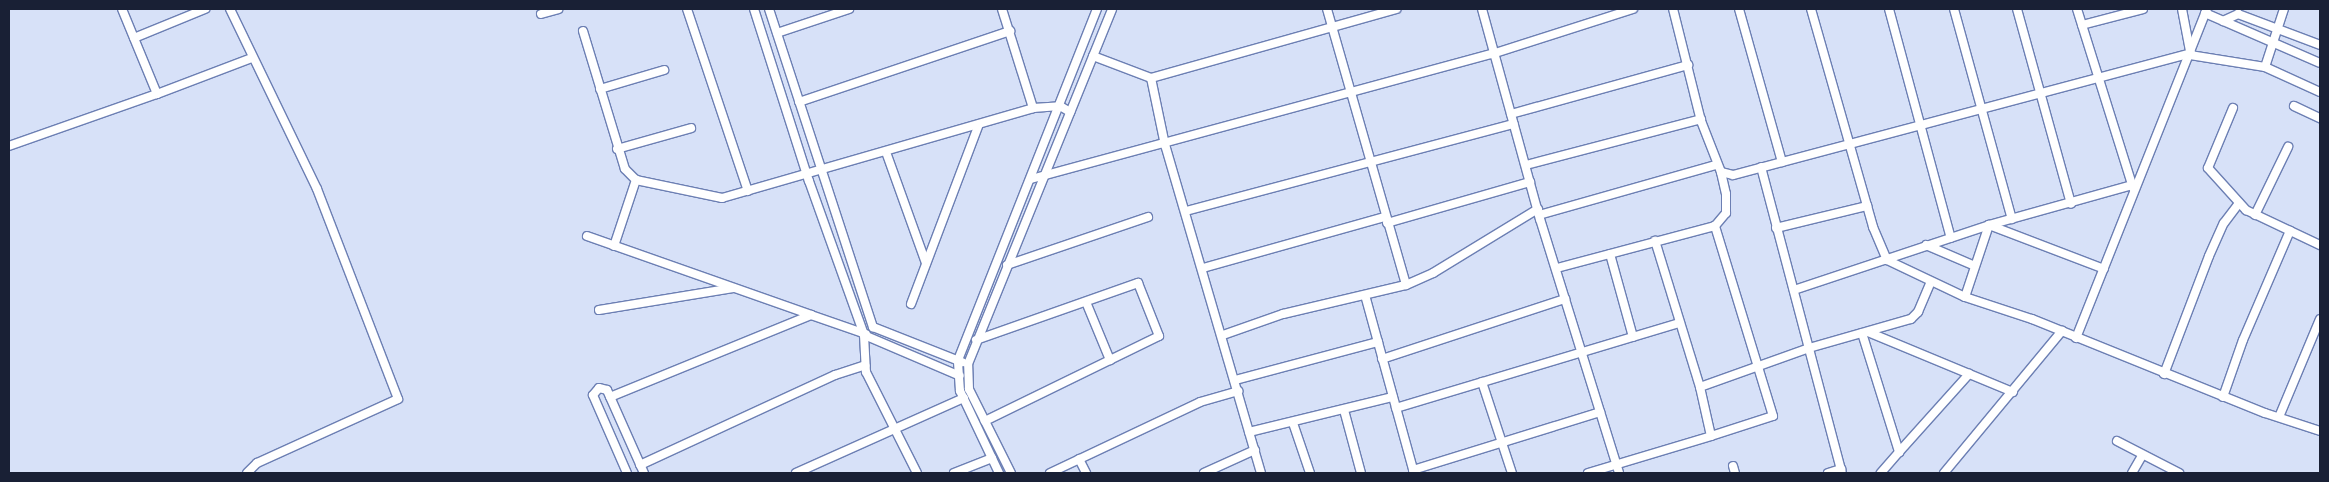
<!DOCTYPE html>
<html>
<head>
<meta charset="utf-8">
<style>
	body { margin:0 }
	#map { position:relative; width:2329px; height:482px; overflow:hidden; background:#d7e1f8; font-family:Roboto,sans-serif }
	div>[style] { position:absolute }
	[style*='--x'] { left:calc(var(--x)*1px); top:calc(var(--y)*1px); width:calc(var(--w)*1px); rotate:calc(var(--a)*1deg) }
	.roads { filter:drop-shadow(1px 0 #6c7fb3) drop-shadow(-1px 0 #6c7fb3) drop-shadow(0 1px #6c7fb3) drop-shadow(0 -1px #6c7fb3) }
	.street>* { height:8px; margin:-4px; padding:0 4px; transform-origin:4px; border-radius:4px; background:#fff }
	span { translate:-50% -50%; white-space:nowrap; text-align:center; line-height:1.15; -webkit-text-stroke:5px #fff; paint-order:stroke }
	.frame { position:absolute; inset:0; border:10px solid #192035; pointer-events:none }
</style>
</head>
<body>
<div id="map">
	<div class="roads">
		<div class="street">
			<i style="--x:122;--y:9;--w:92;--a:67.6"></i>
			<i style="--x:157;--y:94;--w:102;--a:-20.8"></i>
			<i style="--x:230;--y:9;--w:200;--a:64.2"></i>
			<i style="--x:317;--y:189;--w:225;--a:68.9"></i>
			<i style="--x:398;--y:399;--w:155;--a:155.6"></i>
			<i style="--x:257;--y:463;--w:14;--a:135"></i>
			<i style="--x:687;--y:9;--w:192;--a:71.5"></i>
			<i style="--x:754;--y:9;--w:181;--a:72.3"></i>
			<i style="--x:809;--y:181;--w:164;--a:70.3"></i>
			<i style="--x:864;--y:335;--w:104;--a:23.1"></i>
			<i style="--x:769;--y:9;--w:335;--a:71.9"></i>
			<i style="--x:873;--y:327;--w:96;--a:21.5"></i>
			<i style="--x:1002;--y:9;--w:104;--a:72.6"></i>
			<i style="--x:1327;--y:9;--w:287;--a:74"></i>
			<i style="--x:1482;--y:9;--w:218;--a:74.6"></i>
			<i style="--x:1540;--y:219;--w:266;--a:72.7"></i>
			<i style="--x:1739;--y:9;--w:159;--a:74.3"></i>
			<i style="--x:1811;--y:9;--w:227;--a:74.1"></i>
			<i style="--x:1873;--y:227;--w:36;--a:67"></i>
			<i style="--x:1887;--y:260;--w:86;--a:25.4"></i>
			<i style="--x:1965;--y:297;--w:71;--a:18.2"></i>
			<i style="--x:2032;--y:319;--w:251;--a:22"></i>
			<i style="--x:2265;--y:413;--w:58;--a:18.1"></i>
			<i style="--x:1889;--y:9;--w:237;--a:74.9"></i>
			<i style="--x:1954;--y:9;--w:218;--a:74.6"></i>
			<i style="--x:2017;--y:9;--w:202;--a:74.5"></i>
			<i style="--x:2077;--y:9;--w:188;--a:72.6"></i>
			<i style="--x:2182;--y:9;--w:43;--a:79.2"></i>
			<i style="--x:2205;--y:13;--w:125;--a:23.5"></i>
			<i style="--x:541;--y:14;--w:18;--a:-16"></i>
			<i style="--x:2223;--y:21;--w:17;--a:-25"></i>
			<i style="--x:2238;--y:14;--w:88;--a:20.7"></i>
			<i style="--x:2082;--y:25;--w:63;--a:-14.7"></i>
			<i style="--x:583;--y:31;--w:144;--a:73.1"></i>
			<i style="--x:625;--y:169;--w:16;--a:45"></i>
			<i style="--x:636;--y:180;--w:88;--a:11.8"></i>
			<i style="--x:722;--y:198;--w:324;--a:-16.1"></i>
			<i style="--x:1033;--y:108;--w:27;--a:-4"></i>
			<i style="--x:1060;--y:106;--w:12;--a:31"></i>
			<i style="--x:777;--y:33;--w:76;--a:-18.4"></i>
			<i style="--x:134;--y:38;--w:77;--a:-22.2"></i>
			<i style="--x:2190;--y:55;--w:76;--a:9.1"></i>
			<i style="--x:2265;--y:67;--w:60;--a:24.4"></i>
			<i style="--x:1093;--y:56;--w:62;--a:20.8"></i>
			<i style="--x:2265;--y:67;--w:61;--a:-71.9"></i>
			<i style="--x:600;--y:89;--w:67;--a:-16.5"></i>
			<i style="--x:799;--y:102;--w:223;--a:-18.6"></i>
			<i style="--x:2294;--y:106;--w:29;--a:25"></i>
			<i style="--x:2233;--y:108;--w:65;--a:112.6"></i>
			<i style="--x:2208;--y:168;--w:57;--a:47.9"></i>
			<i style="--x:2246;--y:210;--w:82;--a:25.3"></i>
			<i style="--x:1511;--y:114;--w:184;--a:-15.5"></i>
			<i style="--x:9;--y:146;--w:157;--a:-19.4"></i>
			<i style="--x:617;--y:149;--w:77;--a:-15.8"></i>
			<i style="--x:886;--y:152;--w:118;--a:70.2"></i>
			<i style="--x:1526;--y:165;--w:181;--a:-14.7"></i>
			<i style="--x:1761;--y:167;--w:317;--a:75.2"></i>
			<i style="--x:1721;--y:172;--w:12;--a:14"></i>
			<i style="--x:1733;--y:175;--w:474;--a:-14.9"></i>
			<i style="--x:1031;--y:179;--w:478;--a:-15.2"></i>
			<i style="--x:1492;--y:54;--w:148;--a:-17.7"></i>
			<i style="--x:1186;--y:211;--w:339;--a:-14.9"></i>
			<i style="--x:1539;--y:215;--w:184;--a:-15.8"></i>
			<i style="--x:2255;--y:215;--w:76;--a:-64.1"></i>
			<i style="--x:1387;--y:223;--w:149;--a:-16"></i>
			<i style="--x:1776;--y:228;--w:94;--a:-13.6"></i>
			<i style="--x:587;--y:236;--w:238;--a:19.4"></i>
			<i style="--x:1926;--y:245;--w:53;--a:23.2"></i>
			<i style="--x:614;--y:246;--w:70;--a:-71.6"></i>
			<i style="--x:1610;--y:254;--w:86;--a:74.5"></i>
			<i style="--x:1007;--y:265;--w:149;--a:-18.8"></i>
			<i style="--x:1203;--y:268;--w:189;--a:-15.7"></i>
			<i style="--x:1557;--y:268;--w:163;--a:-14.9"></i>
			<i style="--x:1715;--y:226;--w:17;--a:-50"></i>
			<i style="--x:1726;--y:213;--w:19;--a:-90"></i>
			<i style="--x:1726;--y:194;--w:23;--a:-103"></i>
			<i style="--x:1721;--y:172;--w:55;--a:-111.4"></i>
			<i style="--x:1701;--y:121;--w:115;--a:-104"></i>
			<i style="--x:1794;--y:290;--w:206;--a:-18.4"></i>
			<i style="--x:1989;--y:225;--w:148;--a:-15.6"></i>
			<i style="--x:1365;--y:295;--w:185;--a:74.6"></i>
			<i style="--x:1965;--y:297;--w:76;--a:-71.6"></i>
			<i style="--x:1989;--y:225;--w:123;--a:20.9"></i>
			<i style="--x:1086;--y:302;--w:63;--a:67.5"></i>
			<i style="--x:911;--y:304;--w:192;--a:-69.3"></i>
			<i style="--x:599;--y:310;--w:136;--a:-9.3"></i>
			<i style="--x:1868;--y:332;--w:157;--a:22.5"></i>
			<i style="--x:1862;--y:333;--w:125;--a:72.7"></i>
			<i style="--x:1899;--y:452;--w:28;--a:131"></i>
			<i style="--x:864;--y:335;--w:37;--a:87"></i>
			<i style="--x:866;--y:372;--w:113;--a:63.2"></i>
			<i style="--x:1223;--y:335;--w:64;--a:-19.3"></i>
			<i style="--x:1283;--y:314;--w:126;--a:-13.3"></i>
			<i style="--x:1406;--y:285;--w:30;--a:-24"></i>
			<i style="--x:1433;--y:273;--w:123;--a:-31.4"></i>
			<i style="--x:2076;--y:338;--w:354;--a:-68.3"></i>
			<i style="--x:976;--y:340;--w:172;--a:-19.4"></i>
			<i style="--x:1138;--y:283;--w:57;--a:68.4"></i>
			<i style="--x:1159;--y:336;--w:194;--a:154"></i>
			<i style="--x:1382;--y:359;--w:193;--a:-18.2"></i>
			<i style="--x:2164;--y:374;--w:126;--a:-69.1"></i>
			<i style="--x:2209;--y:256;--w:36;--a:-66"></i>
			<i style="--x:2224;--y:223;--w:25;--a:-53"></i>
			<i style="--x:1235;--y:380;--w:148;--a:-14.9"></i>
			<i style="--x:1482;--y:382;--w:96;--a:71.8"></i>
			<i style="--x:1700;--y:387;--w:116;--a:-19.7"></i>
			<i style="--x:1809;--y:348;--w:106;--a:-15.9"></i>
			<i style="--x:1911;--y:319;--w:10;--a:-45"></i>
			<i style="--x:1918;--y:312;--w:33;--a:-67"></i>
			<i style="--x:610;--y:397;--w:217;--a:-22.2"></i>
			<i style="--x:811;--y:315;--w:58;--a:19.1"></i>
			<i style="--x:2223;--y:397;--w:60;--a:-70.7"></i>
			<i style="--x:2243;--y:340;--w:119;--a:-66.7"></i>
			<i style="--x:1396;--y:408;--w:296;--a:-16.7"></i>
			<i style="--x:1344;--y:410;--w:65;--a:74.9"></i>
			<i style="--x:2279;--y:417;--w:106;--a:-67.3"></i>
			<i style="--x:1293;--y:423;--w:53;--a:71.2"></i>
			<i style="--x:1249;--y:432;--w:148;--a:-13.7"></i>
			<i style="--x:1711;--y:436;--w:65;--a:-17.9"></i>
			<i style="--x:1773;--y:416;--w:199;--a:-107"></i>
			<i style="--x:2117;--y:441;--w:70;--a:27.3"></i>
			<i style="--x:1899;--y:452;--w:105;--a:-48.1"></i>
			<i style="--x:1079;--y:459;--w:16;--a:63"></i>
			<i style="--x:640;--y:465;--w:215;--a:-24.8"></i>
			<i style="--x:835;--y:375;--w:32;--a:-18"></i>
			<i style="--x:1733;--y:466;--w:7;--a:74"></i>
			<i style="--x:1413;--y:470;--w:196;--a:-17.2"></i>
			<i style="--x:627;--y:473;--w:85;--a:-113.6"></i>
			<i style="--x:593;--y:395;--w:9;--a:-49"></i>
			<i style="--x:599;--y:388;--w:8;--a:14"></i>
			<i style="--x:607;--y:390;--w:91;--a:66"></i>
			<i style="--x:796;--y:473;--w:184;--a:-24.1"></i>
			<i style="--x:954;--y:473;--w:41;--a:-21.5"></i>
			<i style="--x:999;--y:473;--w:91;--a:-115.4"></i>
			<i style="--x:960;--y:391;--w:31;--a:-94"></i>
			<i style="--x:958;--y:360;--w:378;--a:-68.4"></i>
			<i style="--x:1011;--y:473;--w:94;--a:-116.6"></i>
			<i style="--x:969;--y:389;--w:25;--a:-92"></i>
			<i style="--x:968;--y:364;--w:383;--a:-67.9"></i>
			<i style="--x:1050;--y:473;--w:166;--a:-25.3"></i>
			<i style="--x:1200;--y:402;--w:40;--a:-16"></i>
			<i style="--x:1204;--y:473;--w:56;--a:-24.3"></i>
			<i style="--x:1261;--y:473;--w:342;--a:-106.3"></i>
			<i style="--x:1165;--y:145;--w:68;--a:-101.8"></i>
			<i style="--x:1151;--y:78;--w:255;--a:-15.7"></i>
			<i style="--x:1588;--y:473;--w:128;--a:-16.7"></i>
			<i style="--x:1711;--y:436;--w:50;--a:-102.7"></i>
			<i style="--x:1700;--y:387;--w:153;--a:-107.1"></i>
			<i style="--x:1828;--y:473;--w:14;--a:-17"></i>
			<i style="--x:1944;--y:473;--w:185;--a:-50.3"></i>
			<i style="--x:2132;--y:473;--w:20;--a:-60"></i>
		</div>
	</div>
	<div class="frame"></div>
</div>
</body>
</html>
